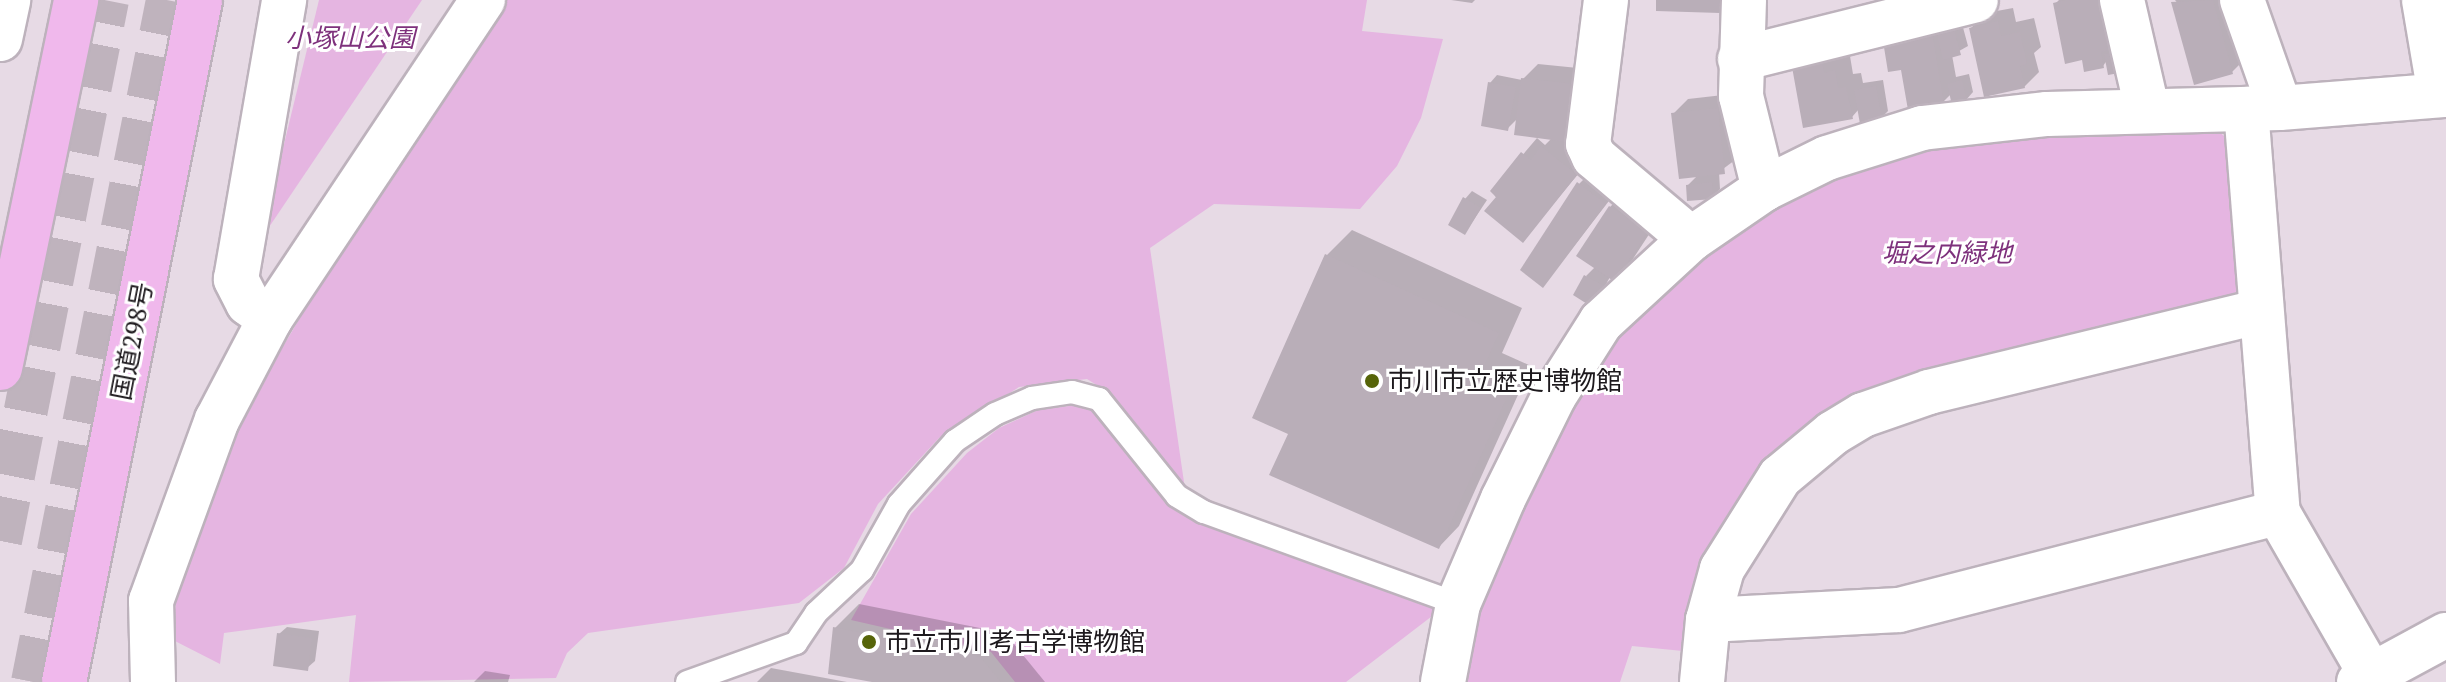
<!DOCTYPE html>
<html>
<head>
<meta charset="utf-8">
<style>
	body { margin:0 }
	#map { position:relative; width:2446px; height:682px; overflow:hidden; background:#e7dae5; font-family:"PT Serif","Noto Sans JP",serif }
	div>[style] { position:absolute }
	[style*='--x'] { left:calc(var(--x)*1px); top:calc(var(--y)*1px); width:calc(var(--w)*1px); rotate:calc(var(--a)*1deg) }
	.green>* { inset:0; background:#e5b5e1 }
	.shadow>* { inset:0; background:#0003 }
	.building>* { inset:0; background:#b9aeb8 }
	.motorway-tunnel>* { height:44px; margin-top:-22px; transform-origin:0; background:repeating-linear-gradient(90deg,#bfb3bd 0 44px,transparent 0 66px) }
	.roads { filter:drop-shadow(2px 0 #bdb2bc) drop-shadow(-2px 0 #bdb2bc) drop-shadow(0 2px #bdb2bc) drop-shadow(0 -2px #bdb2bc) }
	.service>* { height:22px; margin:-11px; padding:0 11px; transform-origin:11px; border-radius:11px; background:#fff }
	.minor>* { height:44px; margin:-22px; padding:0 22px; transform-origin:22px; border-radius:22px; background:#fff }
	.trunk>* { height:44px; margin:-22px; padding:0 22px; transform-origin:22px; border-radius:22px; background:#f0b8ec }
	.dots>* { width:22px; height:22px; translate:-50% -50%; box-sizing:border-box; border:4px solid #fff; border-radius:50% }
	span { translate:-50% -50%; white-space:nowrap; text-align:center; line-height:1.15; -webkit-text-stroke:6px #fff; paint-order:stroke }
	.park-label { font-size:26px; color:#7e317c; font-style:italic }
	.street-label { font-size:26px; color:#1d191d }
	.poi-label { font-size:26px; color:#1d191d }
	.left { translate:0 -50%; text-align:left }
</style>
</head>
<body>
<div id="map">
	<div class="green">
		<i style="clip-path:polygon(319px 0,422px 0,261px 239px)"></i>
		<i style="clip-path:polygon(502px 0,1367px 0,1362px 31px,1443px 39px,1421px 118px,1397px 166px,1360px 209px,1214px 204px,1150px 248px,1185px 489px,1103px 389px,1087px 379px,1019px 387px,939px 438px,878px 504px,844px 568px,799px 603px,588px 633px,567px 653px,556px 678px,349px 682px,356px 615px,224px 633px,220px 664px,171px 639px,176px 602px,233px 431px,387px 171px)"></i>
		<i style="clip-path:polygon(2046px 129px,2217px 130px,2231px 142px,2242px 285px,2229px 299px,1766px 469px,1739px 500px,1706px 568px,1683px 651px,1632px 646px,1620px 682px,1461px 682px,1479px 602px,1574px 400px,1621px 326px,1751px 215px,1835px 171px,1926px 144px)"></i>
		<i style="clip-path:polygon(1077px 405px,1093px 408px,1172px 507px,1440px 610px,1346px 682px,1015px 682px,991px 652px,851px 620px,911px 514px,967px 453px,999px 428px,1038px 410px)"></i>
	</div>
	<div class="shadow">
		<i style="clip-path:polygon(1451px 0,1475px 0,1472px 3px)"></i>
		<i style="clip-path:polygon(2059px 0,2116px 0,2117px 46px,2103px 66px,2083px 58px,2055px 4px)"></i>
		<i style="clip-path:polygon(2175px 0,2231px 0,2247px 57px,2232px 72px)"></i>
		<i style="clip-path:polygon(2013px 8px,2016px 22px,2034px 18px,2041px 47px,2034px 53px,2039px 72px,2024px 87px,1971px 28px,1986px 13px)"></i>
		<i style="clip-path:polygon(1961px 20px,1968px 46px,1952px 55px,1956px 77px,1969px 74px,1973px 92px,1966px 100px,1952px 93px,1943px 102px,1903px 68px,1885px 42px)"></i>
		<i style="clip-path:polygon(1836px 47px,1839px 59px,1850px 56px,1853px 74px,1861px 73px,1863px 83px,1883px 80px,1888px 111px,1881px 118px,1859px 109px,1852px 117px,1794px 67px)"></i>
		<i style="clip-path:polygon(1538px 64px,1588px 69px,1590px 160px,1523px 240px,1492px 191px,1537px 138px,1545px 145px,1552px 138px,1518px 118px,1508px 128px,1490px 83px,1497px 75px,1522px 80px)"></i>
		<i style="clip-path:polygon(1732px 94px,1739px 157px,1719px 172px,1720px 189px,1712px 197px,1688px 185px,1698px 175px,1673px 114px,1688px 99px)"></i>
		<i style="clip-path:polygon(1594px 169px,1619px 188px,1543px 286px,1579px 184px)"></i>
		<i style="clip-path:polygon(1472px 191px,1487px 200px,1465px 233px,1465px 199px)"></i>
		<i style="clip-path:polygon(1625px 192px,1661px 216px,1629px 265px,1614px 280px,1610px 277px,1599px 297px,1586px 276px,1595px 267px,1610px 207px)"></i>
		<i style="clip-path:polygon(1352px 230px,1522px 308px,1502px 353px,1531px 366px,1459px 526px,1439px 547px,1292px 434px,1254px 417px,1327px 255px)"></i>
		<i style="clip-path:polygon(859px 604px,1005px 633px,1045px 682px,876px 682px,835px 628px)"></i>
		<i style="clip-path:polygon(287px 627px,319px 631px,315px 661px,307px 668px,279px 634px)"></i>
		<i style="clip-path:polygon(771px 668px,847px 682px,757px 682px)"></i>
		<i style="clip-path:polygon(485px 671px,510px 675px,508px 682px,474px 682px)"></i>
	</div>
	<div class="building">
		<i style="clip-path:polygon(1656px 0,1720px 0,1720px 13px,1656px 11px)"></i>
		<i style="clip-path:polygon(2066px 0,2098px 0,2109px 50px,2101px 52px,2104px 68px,2084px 72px,2082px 60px,2065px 64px,2053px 3px)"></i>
		<i style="clip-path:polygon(2213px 0,2233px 74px,2194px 85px,2171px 2px)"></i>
		<i style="clip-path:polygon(1998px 21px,2001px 36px,2020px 32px,2027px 64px,2020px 66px,2025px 88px,1984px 97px,1969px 28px)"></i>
		<i style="clip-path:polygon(1953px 26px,1961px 55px,1943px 60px,1936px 30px)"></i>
		<i style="clip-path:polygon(1932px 33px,1944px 104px,1908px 110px,1901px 70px,1888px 72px,1883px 41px)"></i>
		<i style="clip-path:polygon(2122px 51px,2125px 72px,2108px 75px,2104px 54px)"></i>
		<i style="clip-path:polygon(1822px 61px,1824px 73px,1835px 70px,1838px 88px,1846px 87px,1853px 119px,1803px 128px,1792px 67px)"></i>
		<i style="clip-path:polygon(1521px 78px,1574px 84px,1567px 142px,1514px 135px)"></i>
		<i style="clip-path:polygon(1962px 80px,1967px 102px,1952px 105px,1947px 84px)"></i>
		<i style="clip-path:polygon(1488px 82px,1516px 87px,1508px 131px,1481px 126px)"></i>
		<i style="clip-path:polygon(1876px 86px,1882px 120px,1860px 124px,1854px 90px)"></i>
		<i style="clip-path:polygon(1718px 108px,1725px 174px,1679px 179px,1671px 113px)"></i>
		<i style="clip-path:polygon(1541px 146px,1577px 175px,1523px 243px,1484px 211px,1496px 197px,1490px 191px,1521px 152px,1531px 160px)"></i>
		<i style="clip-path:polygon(1577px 182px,1606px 204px,1543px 288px,1520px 270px)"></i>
		<i style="clip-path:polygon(1712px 182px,1713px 199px,1687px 201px,1686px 185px)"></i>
		<i style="clip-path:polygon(1463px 197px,1481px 208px,1465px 235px,1448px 225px)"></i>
		<i style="clip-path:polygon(1609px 206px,1648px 231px,1615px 282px,1576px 256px)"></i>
		<i style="clip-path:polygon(1325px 254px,1499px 333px,1481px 373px,1512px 386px,1439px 549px,1269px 475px,1288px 434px,1252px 418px)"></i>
		<i style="clip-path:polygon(1584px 275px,1604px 286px,1592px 307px,1573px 295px)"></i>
		<i style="clip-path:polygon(833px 627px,980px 657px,1001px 682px,872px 682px,828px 674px)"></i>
		<i style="clip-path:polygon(277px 633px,312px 638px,308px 671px,273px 666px)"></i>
	</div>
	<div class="motorway-tunnel">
		<i style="--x:0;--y:541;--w:551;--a:-78.81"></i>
		<i style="--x:33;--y:682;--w:695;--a:-78.8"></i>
	</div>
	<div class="roads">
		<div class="service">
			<i style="--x:687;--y:682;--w:116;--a:-19.7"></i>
			<i style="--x:796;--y:643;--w:36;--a:-56"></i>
			<i style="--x:816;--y:613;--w:63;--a:-43.1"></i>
			<i style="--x:862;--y:570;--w:76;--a:-60.7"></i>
			<i style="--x:899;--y:504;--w:84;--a:-48.4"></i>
			<i style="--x:955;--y:441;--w:48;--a:-34"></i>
			<i style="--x:995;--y:414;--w:40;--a:-23.4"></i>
			<i style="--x:1032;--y:398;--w:40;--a:-8.5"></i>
			<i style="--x:1072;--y:392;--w:28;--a:15"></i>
			<i style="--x:1099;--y:399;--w:124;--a:51.2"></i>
			<i style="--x:1177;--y:496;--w:31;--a:31"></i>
			<i style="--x:1204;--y:512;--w:270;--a:19.9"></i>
		</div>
		<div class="minor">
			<i style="--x:1606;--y:0;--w:145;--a:97.1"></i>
			<i style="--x:1588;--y:144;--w:14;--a:65"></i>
			<i style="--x:1594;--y:157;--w:127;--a:40.2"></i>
			<i style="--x:1744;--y:0;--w:96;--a:91.8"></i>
			<i style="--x:1741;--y:96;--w:96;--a:76.1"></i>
			<i style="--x:2122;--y:0;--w:111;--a:77"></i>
			<i style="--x:2242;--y:0;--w:114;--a:70.6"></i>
			<i style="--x:2424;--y:0;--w:96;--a:80.4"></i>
			<i style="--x:0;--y:39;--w:40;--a:-78"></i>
			<i style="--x:1740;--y:59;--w:243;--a:-14"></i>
			<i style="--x:2246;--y:109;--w:405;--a:85.5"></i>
			<i style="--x:2278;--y:513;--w:195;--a:60.1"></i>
			<i style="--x:270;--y:319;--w:27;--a:-144"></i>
			<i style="--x:248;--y:303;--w:27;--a:-117"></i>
			<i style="--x:236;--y:279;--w:283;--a:-80.2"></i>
			<i style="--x:1708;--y:620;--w:191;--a:-3"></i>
			<i style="--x:1899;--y:610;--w:391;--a:-14.4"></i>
			<i style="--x:153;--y:682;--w:81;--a:-91.4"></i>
			<i style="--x:151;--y:601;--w:193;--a:-70"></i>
			<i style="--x:217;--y:420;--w:114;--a:-62.3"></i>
			<i style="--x:270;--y:319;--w:384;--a:-56.3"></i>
			<i style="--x:1443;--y:682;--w:79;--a:-79.1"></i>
			<i style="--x:1458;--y:604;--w:114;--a:-66.8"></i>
			<i style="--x:1503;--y:499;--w:115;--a:-63.7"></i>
			<i style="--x:1554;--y:396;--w:88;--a:-57.6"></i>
			<i style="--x:1601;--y:322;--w:122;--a:-42.7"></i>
			<i style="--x:1691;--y:239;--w:88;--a:-34.4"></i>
			<i style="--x:1764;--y:189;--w:70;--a:-26.2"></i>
			<i style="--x:1827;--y:158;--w:100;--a:-17.5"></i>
			<i style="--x:1922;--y:128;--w:126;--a:-6.4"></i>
			<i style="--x:2047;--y:114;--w:233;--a:-1.5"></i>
			<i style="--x:2280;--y:108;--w:167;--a:-4.5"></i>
			<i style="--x:1702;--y:682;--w:62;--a:-84.5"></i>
			<i style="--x:1708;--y:620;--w:53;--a:-74.6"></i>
			<i style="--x:1722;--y:569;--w:109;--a:-57.8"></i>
			<i style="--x:1780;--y:477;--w:69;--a:-39.7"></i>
			<i style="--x:1833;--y:433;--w:35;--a:-31"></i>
			<i style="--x:1863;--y:415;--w:70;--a:-19.2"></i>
			<i style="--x:1929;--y:392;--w:339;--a:-13.7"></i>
			<i style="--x:2359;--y:682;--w:99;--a:-28.4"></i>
		</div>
		<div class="trunk">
			<i style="--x:0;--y:368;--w:376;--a:-78.3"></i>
			<i style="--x:64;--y:682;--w:695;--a:-78.72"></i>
		</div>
	</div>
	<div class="dots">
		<i style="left:1372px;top:381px;background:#566409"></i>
		<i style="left:869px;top:642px;background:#566409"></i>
	</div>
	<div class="park-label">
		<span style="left:350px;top:38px">小塚山公園</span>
		<span style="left:1947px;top:253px">堀之内緑地</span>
	</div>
	<div class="street-label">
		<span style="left:132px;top:341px;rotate:-79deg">国道298号</span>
	</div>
	<div class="poi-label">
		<span class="left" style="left:1388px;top:381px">市川市立歴史博物館</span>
		<span class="left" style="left:885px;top:642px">市立市川考古学博物館</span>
	</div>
</div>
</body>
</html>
